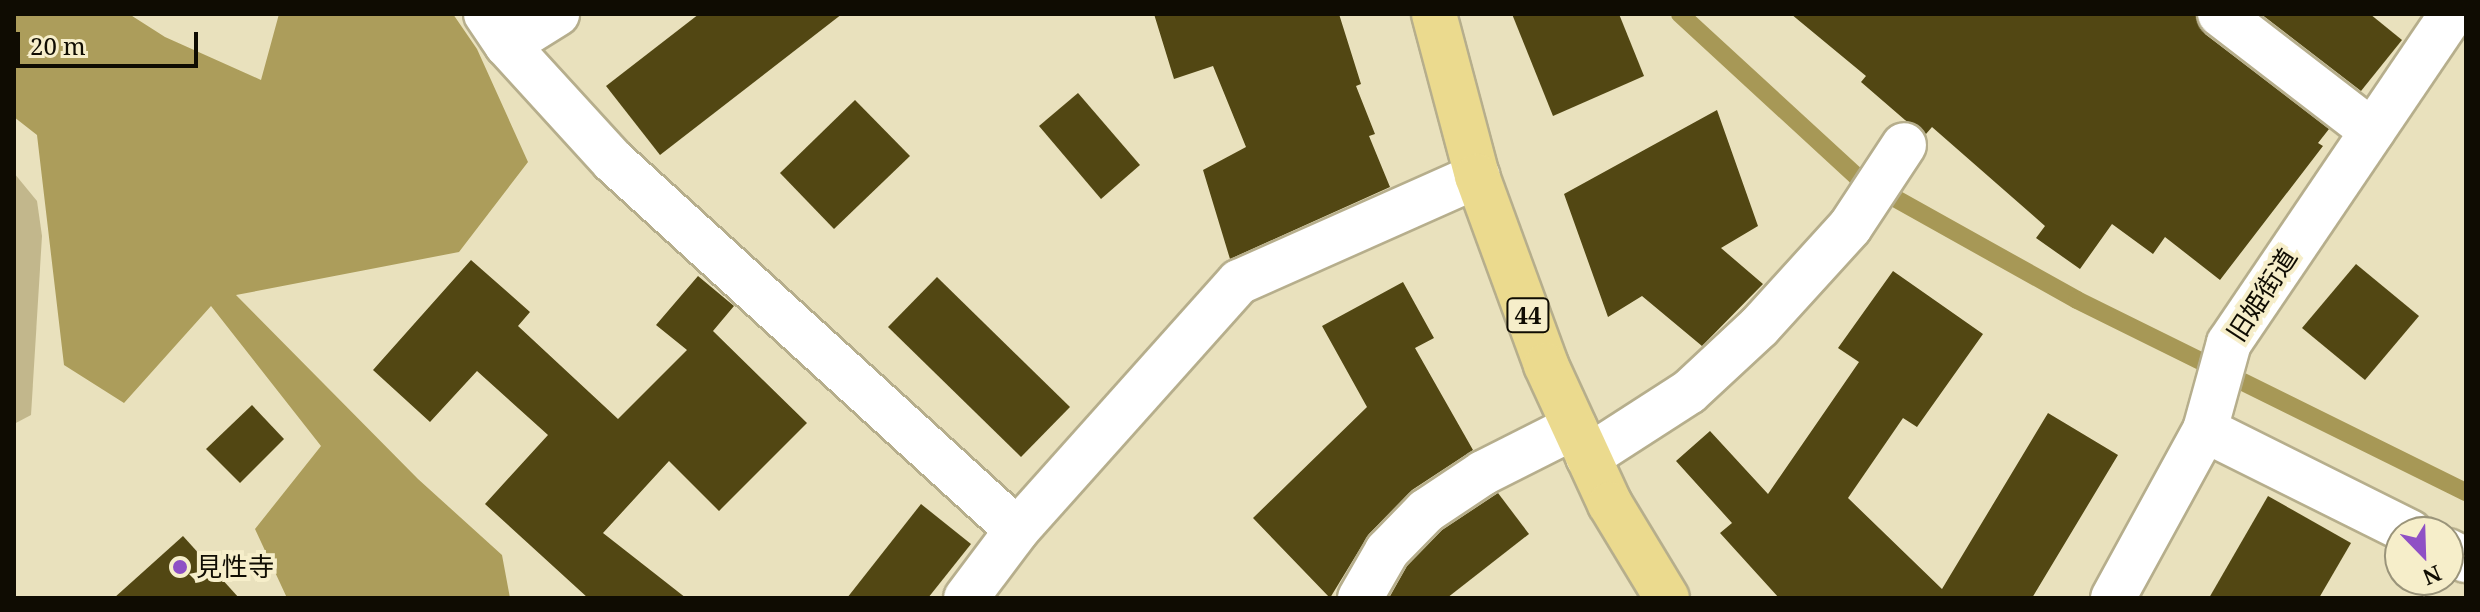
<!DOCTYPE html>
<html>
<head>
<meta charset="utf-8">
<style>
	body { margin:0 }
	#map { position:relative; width:2480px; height:612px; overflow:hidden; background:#e9e1bd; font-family:"Noto Serif","Noto Sans JP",serif }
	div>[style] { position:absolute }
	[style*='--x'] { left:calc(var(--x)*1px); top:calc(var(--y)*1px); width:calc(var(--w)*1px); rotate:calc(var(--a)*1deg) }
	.green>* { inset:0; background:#c2b78c }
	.forest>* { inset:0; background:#ac9d5b }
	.stream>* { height:18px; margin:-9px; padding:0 9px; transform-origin:9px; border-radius:9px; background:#a79856 }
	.building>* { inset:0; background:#524713 }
	.roads { filter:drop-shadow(2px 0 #b6ae8c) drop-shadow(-2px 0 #b6ae8c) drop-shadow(0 2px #b6ae8c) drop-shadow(0 -2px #b6ae8c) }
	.minor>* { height:44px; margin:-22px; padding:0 22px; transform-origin:22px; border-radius:22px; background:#fff }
	.primary>* { height:44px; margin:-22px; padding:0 22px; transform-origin:22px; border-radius:22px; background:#ebda8e }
	.dots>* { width:22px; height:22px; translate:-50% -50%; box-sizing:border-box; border:4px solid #f6eeca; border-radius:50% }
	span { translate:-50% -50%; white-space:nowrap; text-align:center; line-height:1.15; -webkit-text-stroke:8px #f6eeca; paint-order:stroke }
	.shield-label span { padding:2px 6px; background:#f6eeca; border:2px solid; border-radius:6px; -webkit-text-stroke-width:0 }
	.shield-label { font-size:24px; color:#0f0c02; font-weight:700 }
	.street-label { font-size:26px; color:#0f0c02 }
	.poi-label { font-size:26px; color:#0f0c02 }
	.left { translate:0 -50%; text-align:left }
	.frame { position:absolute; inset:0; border:16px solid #0f0c02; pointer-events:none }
	.north { position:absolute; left:2384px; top:516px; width:80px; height:80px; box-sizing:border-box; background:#f6eeca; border:2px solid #9a947a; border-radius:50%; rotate:157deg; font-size:22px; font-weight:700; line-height:32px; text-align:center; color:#0f0c02 }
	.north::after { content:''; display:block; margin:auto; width:28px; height:36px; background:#8f50c5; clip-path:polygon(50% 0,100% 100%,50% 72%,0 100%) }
	.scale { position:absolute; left:16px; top:32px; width:182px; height:36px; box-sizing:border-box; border:4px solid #0f0c02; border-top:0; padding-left:10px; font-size:24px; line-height:28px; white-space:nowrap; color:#0f0c02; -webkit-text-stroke:6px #f6eeca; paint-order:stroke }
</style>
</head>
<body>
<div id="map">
	<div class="green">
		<i style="clip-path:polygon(14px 173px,37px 201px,42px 236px,31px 415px,14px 424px)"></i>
	</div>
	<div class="forest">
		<i style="clip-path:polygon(14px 14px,129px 14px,165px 37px,261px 80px,279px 14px,453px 14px,477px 49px,528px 162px,459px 252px,236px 295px,418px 479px,502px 555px,510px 598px,287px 598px,255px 529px,321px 446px,211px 306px,124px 403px,64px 365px,37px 135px,14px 117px)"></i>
	</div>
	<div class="stream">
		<i style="--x:1680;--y:14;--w:241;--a:42.6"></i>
		<i style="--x:1857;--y:177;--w:252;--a:29.2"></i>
		<i style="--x:2077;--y:300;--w:434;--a:26.3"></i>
	</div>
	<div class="building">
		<i style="clip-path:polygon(699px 14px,842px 14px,660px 155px,606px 86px)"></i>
		<i style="clip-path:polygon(1154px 14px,1339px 14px,1361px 84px,1356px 86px,1375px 134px,1369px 136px,1390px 187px,1230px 259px,1203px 170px,1246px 147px,1213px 66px,1174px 79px)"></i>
		<i style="clip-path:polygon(1512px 14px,1619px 14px,1644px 76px,1553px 116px)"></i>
		<i style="clip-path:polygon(1791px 14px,2196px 14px,2205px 34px,2329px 129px,2318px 143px,2323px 146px,2220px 280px,2165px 237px,2153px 254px,2112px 224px,2080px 269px,2036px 238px,2045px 226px,1932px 127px,1926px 134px,1905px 120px,1861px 82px,1866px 76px)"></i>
		<i style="clip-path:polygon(2261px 14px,2370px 14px,2402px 40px,2361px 91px)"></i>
		<i style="clip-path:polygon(1078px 93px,1140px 165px,1101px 199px,1039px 126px)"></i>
		<i style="clip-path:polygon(855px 100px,910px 156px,834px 229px,780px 173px)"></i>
		<i style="clip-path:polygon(1717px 110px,1758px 226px,1721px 248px,1763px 284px,1702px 346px,1642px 296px,1608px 317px,1564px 194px)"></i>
		<i style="clip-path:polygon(471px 260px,530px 312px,518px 326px,618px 419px,687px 350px,656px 325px,698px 276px,734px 306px,713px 331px,807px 423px,719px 511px,669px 461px,603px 533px,686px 598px,588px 598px,485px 504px,548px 435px,477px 371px,430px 422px,373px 370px)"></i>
		<i style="clip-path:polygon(2356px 264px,2419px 316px,2365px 380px,2302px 328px)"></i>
		<i style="clip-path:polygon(1893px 271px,1983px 334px,1917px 427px,1903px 418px,1848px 498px,1942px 589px,2048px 413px,2118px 455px,2032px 598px,1779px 598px,1720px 533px,1732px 523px,1676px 461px,1710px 431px,1768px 494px,1859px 362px,1838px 348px)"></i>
		<i style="clip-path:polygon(937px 277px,1070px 407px,1021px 457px,888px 327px)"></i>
		<i style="clip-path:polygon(1403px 282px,1434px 338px,1415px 348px,1473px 450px,1412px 490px,1369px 534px,1330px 598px,1253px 518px,1367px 407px,1322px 326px)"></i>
		<i style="clip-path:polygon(252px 405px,284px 439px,240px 483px,206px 449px)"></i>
		<i style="clip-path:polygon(1498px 493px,1529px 534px,1447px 598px,1389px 598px,1407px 566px,1442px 530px)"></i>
		<i style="clip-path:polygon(2268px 496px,2351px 543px,2319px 598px,2209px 598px)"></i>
		<i style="clip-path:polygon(921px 504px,971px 544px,928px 598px,847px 598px)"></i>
		<i style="clip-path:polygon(183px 536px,239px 598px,114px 598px)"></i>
	</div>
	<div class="roads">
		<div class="minor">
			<i style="--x:486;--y:14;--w:37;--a:56"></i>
			<i style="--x:507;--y:45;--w:157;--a:47.6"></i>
			<i style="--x:613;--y:161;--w:547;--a:42.41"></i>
			<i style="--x:2220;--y:14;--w:192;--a:37.6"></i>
			<i style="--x:507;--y:45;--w:59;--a:-31.8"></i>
			<i style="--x:2205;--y:430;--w:229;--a:26.5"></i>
			<i style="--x:1588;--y:457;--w:120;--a:-32.8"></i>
			<i style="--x:1689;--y:392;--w:96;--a:-42.9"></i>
			<i style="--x:1759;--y:327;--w:135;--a:-47.7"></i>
			<i style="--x:1850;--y:227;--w:98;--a:-56.6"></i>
			<i style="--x:2448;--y:551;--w:20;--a:27"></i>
			<i style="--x:966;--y:598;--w:85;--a:-53.1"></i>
			<i style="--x:1017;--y:530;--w:333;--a:-48.2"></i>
			<i style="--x:1239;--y:282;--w:261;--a:-24"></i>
			<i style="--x:1360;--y:598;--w:54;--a:-60.1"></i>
			<i style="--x:1387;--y:551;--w:56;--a:-45.7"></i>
			<i style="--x:1426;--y:511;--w:69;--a:-33.7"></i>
			<i style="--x:1483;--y:473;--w:102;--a:-26.8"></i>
			<i style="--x:2113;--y:598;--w:192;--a:-61.3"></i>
			<i style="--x:2205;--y:430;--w:90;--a:-74.6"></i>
			<i style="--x:2229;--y:343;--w:397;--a:-55.9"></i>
		</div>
		<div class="primary">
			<i style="--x:1434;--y:14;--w:168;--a:75.1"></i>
			<i style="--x:1477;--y:176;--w:201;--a:69.9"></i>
			<i style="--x:1546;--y:365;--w:153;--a:65.3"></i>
			<i style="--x:1610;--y:504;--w:110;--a:58.8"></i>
		</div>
	</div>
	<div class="dots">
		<i style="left:180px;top:567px;background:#8f50c5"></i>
	</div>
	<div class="shield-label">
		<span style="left:1528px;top:315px">44</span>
	</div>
	<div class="street-label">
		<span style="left:2262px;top:295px;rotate:-57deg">旧姫街道</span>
	</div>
	<div class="poi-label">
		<span class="left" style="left:196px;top:567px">見性寺</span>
	</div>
	<div class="frame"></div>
	<div class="north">N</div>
	<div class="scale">20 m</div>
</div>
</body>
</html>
